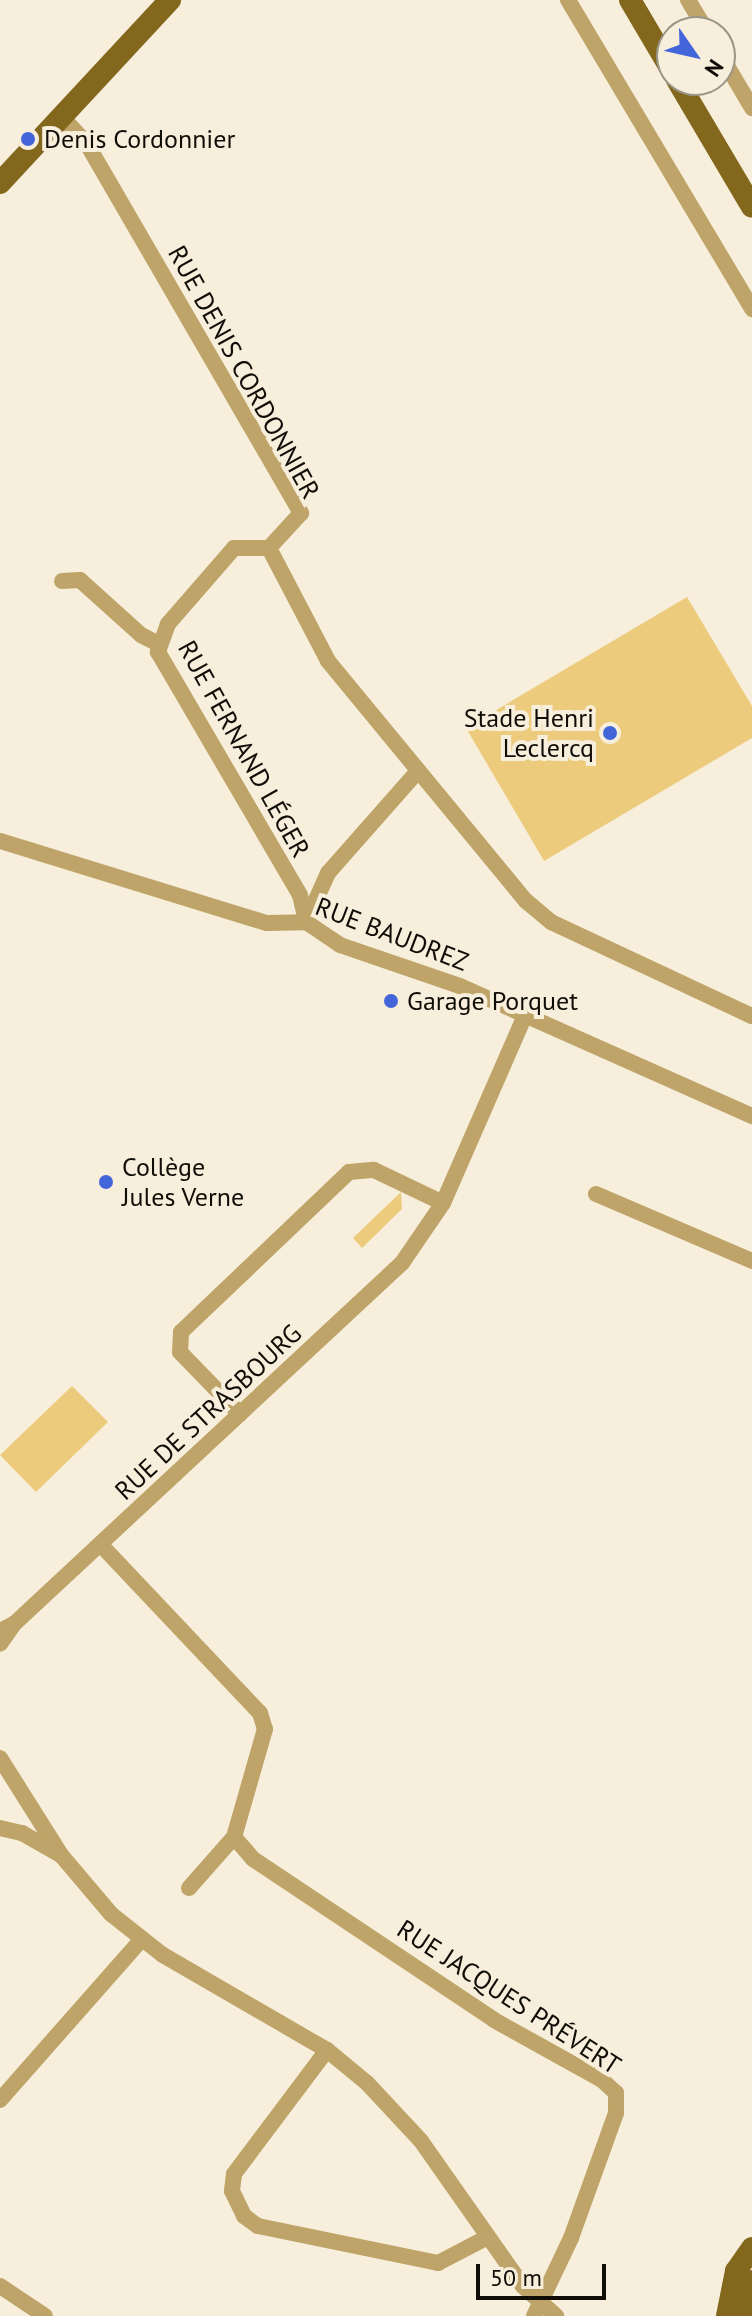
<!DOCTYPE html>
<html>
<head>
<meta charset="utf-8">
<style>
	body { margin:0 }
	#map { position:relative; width:752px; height:2316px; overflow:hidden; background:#f7efdc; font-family:"PT Sans",sans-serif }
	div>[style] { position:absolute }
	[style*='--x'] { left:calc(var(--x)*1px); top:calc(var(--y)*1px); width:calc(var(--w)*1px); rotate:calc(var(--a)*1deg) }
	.green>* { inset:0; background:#edcb7d }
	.minor>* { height:16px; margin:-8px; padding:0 8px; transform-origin:8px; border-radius:8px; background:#bea468 }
	.major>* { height:22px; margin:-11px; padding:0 11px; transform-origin:11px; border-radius:11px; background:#83671d }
	.dots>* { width:22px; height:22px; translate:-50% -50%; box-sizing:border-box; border:4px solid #f7efdc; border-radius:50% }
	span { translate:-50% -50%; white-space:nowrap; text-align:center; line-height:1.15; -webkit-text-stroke:8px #f7efdc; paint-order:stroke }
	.poi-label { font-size:26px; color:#100d07 }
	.left { translate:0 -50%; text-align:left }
	.right { translate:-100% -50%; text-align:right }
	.street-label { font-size:26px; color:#100d07 }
	.north { position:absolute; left:656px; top:16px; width:80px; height:80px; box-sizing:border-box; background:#f7efdc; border:2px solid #9b9587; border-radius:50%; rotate:124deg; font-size:22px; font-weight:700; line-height:32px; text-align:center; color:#100d07 }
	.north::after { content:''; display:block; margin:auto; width:28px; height:36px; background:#4266d9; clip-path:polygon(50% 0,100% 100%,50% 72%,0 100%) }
	.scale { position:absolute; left:476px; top:2264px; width:130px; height:36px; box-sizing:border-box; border:4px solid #100d07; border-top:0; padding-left:10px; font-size:24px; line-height:28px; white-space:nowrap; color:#100d07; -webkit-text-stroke:6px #f7efdc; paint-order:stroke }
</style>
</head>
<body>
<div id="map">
	<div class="green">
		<i style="clip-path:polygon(687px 597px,752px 706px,752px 738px,544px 861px,466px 728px)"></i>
		<i style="clip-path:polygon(401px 1192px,402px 1209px,362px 1248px,353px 1238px)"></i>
		<i style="clip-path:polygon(72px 1386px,108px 1422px,36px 1492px,0 1455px)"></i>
	</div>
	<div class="minor">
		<i style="--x:568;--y:0;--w:360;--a:59.2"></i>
		<i style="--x:688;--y:0;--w:37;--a:59"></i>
		<i style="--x:720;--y:54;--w:63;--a:59.3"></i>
		<i style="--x:62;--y:117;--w:37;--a:47"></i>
		<i style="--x:87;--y:144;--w:427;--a:59.9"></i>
		<i style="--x:301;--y:513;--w:47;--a:132.4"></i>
		<i style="--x:269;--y:548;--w:127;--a:62.4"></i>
		<i style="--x:328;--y:661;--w:311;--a:50.5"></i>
		<i style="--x:526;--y:901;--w:33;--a:40"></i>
		<i style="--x:551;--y:922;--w:222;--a:25.1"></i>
		<i style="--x:269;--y:548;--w:35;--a:180"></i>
		<i style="--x:234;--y:548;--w:101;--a:131"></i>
		<i style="--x:168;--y:624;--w:30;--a:110"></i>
		<i style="--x:158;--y:652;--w:281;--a:59.7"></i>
		<i style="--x:300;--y:895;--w:28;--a:77"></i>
		<i style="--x:62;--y:581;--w:18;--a:-3"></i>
		<i style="--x:80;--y:580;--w:82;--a:42"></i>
		<i style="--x:141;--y:635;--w:18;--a:27"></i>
		<i style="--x:0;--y:841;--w:279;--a:17.1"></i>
		<i style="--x:267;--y:923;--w:39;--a:-1"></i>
		<i style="--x:306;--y:922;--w:41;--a:34.1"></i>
		<i style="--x:340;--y:945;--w:127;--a:18.9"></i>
		<i style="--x:460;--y:986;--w:320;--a:24"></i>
		<i style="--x:306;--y:922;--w:54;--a:-65.8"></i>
		<i style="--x:328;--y:873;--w:136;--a:-48.6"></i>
		<i style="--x:596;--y:1194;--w:170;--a:23.2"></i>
		<i style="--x:240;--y:1414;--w:86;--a:-134.1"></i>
		<i style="--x:180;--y:1352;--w:20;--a:-87"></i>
		<i style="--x:181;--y:1332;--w:232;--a:-43.6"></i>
		<i style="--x:349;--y:1172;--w:25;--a:-5"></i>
		<i style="--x:374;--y:1170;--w:76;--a:25.6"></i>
		<i style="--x:101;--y:1545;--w:231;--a:46.6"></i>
		<i style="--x:260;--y:1713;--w:17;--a:73"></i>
		<i style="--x:265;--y:1729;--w:112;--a:106"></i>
		<i style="--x:14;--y:1624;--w:530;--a:-42.94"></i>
		<i style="--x:402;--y:1263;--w:73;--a:-55.7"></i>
		<i style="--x:443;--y:1203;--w:207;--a:-66.4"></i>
		<i style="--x:0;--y:1631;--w:16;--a:-27"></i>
		<i style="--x:14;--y:1624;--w:24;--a:125"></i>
		<i style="--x:0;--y:1758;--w:115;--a:57.8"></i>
		<i style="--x:61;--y:1855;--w:77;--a:49.7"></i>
		<i style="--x:111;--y:1914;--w:66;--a:38.3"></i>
		<i style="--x:163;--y:1955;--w:190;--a:30.1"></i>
		<i style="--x:327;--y:2050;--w:52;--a:39.5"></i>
		<i style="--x:367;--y:2083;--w:79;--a:47"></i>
		<i style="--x:421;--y:2141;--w:177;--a:54.9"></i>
		<i style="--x:523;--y:2286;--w:45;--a:42.3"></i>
		<i style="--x:0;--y:1828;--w:23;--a:13"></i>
		<i style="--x:22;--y:1833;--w:43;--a:29.6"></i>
		<i style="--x:234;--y:1837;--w:29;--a:49"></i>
		<i style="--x:253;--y:1859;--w:290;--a:33.7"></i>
		<i style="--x:494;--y:2020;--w:124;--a:29.1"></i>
		<i style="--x:602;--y:2080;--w:19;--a:43"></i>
		<i style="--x:616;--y:2093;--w:20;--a:90"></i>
		<i style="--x:616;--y:2113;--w:133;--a:109.8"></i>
		<i style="--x:571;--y:2238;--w:86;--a:115.4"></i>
		<i style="--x:189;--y:1888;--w:68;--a:-48.6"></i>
		<i style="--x:327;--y:2050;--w:155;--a:126.9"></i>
		<i style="--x:234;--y:2174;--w:17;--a:97"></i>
		<i style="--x:232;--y:2191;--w:28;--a:64"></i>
		<i style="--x:244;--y:2216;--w:17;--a:36"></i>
		<i style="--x:258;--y:2226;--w:184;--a:11.6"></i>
		<i style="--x:438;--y:2263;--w:56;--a:-27.5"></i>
		<i style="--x:0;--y:2100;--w:213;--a:-48.6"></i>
		<i style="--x:0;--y:2286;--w:54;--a:33.7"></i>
	</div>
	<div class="major">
		<i style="--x:630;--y:0;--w:82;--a:59.4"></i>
		<i style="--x:677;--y:80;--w:147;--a:59.4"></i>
		<i style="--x:0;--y:183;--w:250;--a:-47.1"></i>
		<i style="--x:727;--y:2316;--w:46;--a:-78.7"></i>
		<i style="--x:736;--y:2271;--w:28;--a:-55"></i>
		<i style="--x:744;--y:2316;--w:36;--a:-77"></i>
	</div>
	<div class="dots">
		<i style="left:28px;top:139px;background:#4266d9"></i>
		<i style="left:610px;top:733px;background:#4266d9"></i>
		<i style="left:391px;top:1001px;background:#4266d9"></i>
		<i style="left:106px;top:1182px;background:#4266d9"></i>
	</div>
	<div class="poi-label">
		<span class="left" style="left:44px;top:139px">Denis Cordonnier</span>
		<span class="right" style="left:594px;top:733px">Stade Henri<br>Leclercq</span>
		<span class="left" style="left:407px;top:1001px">Garage Porquet</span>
		<span class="left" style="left:122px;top:1182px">Collège<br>Jules Verne</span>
	</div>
	<div class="street-label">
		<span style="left:244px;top:372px;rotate:61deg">RUE DENIS CORDONNIER</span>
		<span style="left:244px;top:749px;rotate:61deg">RUE FERNAND LÉGER</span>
		<span style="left:392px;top:934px;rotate:21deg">RUE BAUDREZ</span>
		<span style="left:208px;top:1412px;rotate:-43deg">RUE DE STRASBOURG</span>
		<span style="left:509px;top:1997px;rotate:33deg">RUE JACQUES PRÉVERT</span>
	</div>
	<div class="north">N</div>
	<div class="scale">50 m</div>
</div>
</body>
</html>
